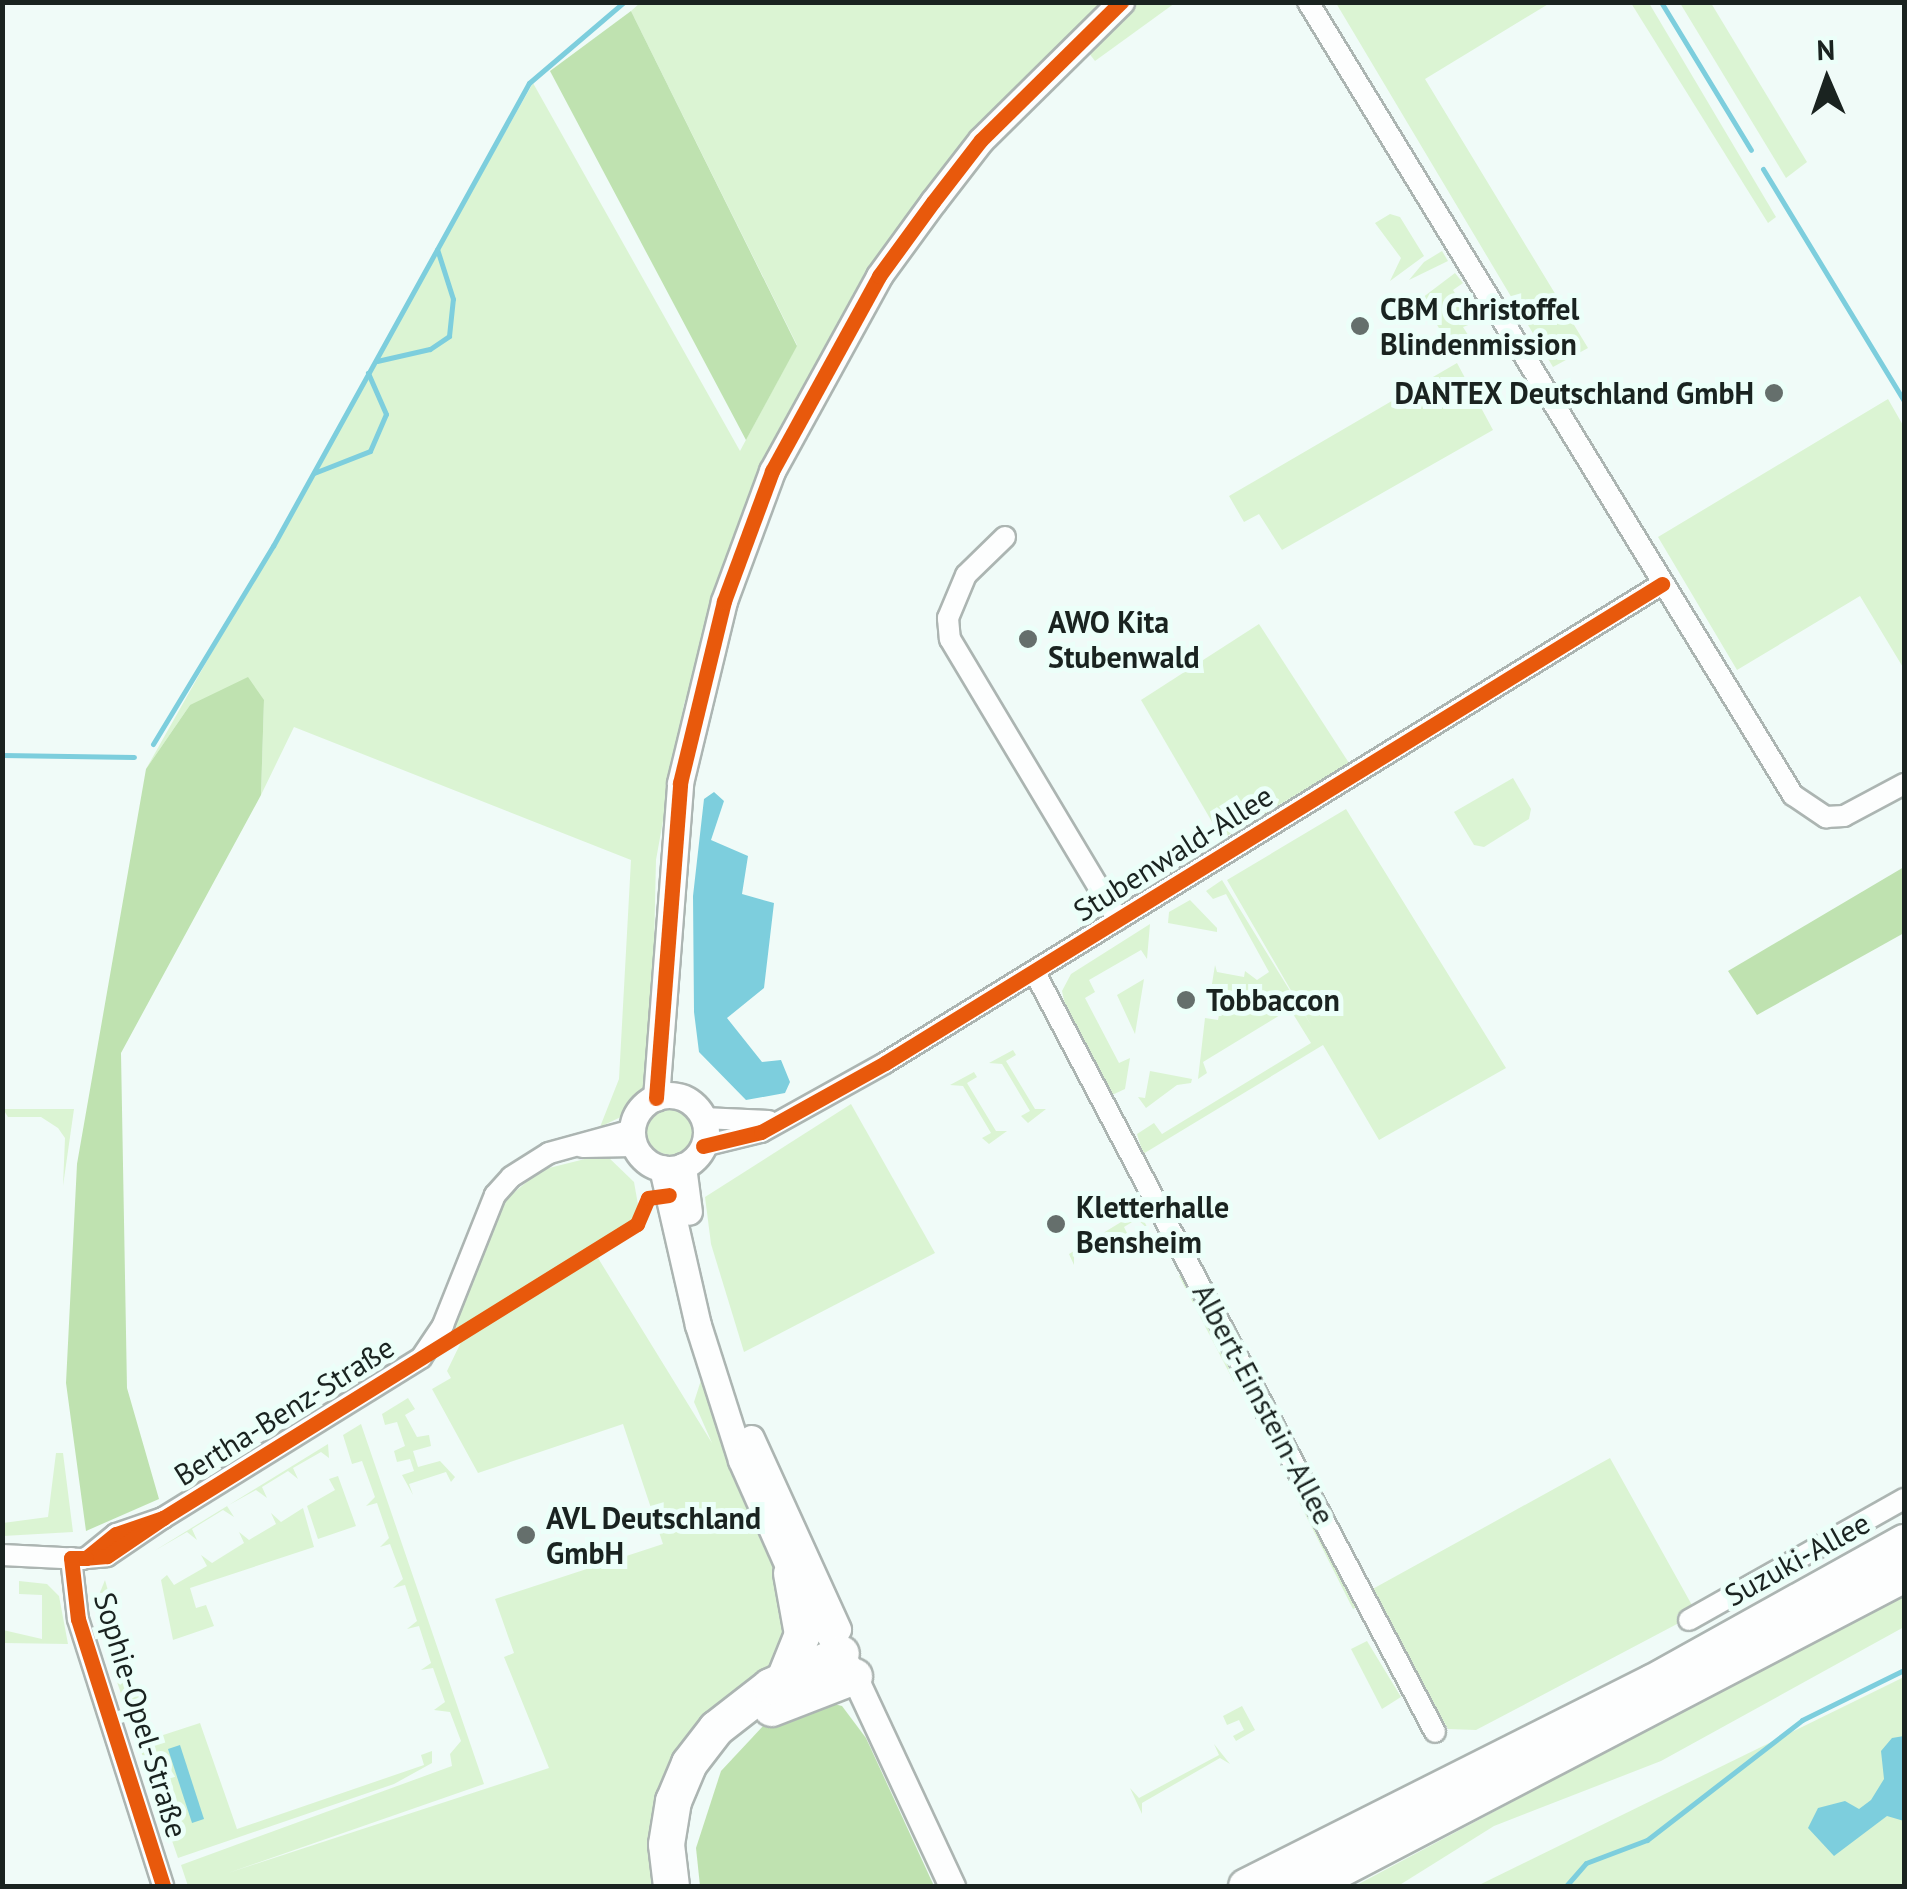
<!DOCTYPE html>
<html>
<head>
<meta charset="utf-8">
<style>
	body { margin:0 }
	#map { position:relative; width:1907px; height:1889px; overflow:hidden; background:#f0fbf8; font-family:"PT Sans",sans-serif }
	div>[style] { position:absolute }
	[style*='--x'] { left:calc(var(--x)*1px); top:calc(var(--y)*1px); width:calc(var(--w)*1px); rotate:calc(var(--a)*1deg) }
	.green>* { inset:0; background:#dbf4d3 }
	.round { border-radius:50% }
	.forest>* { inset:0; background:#bfe2b0 }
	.water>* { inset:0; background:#7dcedd }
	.stream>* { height:5px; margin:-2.5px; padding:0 2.5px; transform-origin:2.5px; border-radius:2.5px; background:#7dcedd }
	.roads { filter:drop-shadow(2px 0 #acb5b2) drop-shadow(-2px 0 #acb5b2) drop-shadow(0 2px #acb5b2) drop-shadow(0 -2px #acb5b2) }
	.minor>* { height:20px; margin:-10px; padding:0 10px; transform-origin:10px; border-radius:10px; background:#fdfefe }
	.tertiary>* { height:25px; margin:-12.5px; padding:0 12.5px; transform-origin:12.5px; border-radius:12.5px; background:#fdfefe }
	.tertiary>.ring { margin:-12.5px; padding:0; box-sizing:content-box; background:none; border:25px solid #fdfefe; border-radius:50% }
	.trunk>* { height:35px; margin:-17.5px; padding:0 17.5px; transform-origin:17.5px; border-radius:17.5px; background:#fdfefe }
	.cycleway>* { height:15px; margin:-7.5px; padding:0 7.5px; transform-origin:7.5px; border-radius:7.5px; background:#e8590c }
	.dots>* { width:28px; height:28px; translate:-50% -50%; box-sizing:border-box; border:5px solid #ecfff9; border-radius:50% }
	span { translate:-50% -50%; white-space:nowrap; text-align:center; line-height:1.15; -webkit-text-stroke:10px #ecfff9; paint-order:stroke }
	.poi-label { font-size:30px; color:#1a2320; font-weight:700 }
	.left { translate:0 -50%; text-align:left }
	.right { translate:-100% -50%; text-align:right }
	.street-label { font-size:30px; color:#1a2320 }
	.frame { position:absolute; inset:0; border:5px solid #1a2320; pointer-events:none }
	.north { position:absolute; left:1777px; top:30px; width:100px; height:100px; -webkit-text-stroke:8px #ecfff9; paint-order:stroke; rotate:358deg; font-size:28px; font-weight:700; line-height:40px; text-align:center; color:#1a2320 }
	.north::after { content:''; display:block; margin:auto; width:35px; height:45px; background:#1a2320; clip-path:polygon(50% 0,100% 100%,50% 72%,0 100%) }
</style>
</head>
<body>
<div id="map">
	<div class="green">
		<i style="clip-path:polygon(641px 2px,1100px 3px,989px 118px,871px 270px,761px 465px,684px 704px,656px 860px,651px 1078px,627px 1114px,600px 1127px,619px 1079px,631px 860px,294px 727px,261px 795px,264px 700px,190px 705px,146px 769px,533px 83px,740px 451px,797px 345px,631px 11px)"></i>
		<i style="clip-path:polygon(1134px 3px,1175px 3px,1095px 61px,1085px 48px)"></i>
		<i style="clip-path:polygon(1336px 3px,1550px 3px,1425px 79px,1588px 348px,1553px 367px)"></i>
		<i style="clip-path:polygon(1631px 3px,1649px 3px,1776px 217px,1768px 223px)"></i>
		<i style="clip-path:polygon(1680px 3px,1711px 3px,1807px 162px,1786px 178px)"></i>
		<i style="clip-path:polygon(1390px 214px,1400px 217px,1424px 256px,1390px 281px,1401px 258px,1375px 223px)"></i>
		<i style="clip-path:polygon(1442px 251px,1448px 261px,1409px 280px,1424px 262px)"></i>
		<i style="clip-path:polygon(1455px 273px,1463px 283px,1453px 290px,1471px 319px,1484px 319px,1463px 327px,1468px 335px,1449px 346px,1422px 298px)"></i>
		<i style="clip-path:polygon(1457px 363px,1493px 430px,1282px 550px,1259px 514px,1244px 522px,1229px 496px)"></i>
		<i style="clip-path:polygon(1888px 399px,1904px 427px,1904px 669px,1860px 596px,1737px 670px,1658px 537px)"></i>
		<i style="clip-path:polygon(1259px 624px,1349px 763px,1222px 839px,1141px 700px)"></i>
		<i style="clip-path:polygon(1513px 778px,1531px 809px,1529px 819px,1484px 847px,1474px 845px,1454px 812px)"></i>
		<i style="clip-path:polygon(1346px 809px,1506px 1068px,1379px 1140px,1323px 1045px,1143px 1154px,1137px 1134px,1154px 1123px,1162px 1134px,1311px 1043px,1290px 1009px,1203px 1062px,1207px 1073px,1198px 1079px,1205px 1018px,1218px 1020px,1223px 994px,1211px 990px,1215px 965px,1217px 972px,1244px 977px,1245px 971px,1257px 980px,1269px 972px,1226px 894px,1213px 899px,1206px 891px,1222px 880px,1311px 1025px,1227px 880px)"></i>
		<i style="clip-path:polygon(1190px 900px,1217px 928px,1217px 932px,1168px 923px,1169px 912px)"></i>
		<i style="clip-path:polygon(1150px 924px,1147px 959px,1141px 950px,1089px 980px,1095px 992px,1085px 998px,1119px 1063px,1130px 1058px,1125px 1089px,1112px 1095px,1067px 1014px,1062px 991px,1071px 974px)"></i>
		<i style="clip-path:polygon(1144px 979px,1135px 1034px,1117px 995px)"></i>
		<i style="clip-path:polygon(1013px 1050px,1016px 1055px,1006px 1061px,1035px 1109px,1046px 1109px,1028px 1123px,1021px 1116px,1030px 1111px,1002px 1064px,989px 1063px)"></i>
		<i style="clip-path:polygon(1150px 1071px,1192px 1079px,1191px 1083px,1177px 1085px,1146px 1108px,1138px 1097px,1145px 1098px)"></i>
		<i style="clip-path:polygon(974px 1072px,977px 1077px,967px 1083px,996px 1131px,1007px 1131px,989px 1144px,982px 1138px,991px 1133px,963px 1086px,950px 1085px)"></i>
		<i style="clip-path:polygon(851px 1104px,935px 1253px,744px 1352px,711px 1244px,705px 1197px)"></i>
		<i class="round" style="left:646px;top:1105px;width:50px;height:50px"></i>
		<i style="clip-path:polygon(3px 1109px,74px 1109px,63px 1186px,65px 1138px,58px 1128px,41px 1117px,8px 1117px)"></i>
		<i style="clip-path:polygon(605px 1154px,634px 1182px,640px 1216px,451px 1332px,505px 1200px,541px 1170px)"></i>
		<i style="clip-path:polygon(1139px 1211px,1148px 1229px,1137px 1219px,1124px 1227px,1130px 1239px,1119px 1244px,1112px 1233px,1074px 1253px,1074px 1265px,1069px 1254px)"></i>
		<i style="clip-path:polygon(598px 1258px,712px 1443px,694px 1402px,703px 1374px,776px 1559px,786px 1651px,712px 1722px,663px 1886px,188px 1886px,181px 1865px,452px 1766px,450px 1754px,461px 1741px,450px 1712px,434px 1710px,445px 1702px,433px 1668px,421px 1670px,431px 1663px,419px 1626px,407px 1629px,417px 1621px,405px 1585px,393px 1588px,403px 1579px,390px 1544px,380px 1547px,389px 1538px,377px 1503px,366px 1506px,375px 1497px,362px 1461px,352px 1464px,343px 1435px,361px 1424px,484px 1784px,228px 1873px,549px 1768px,504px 1657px,514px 1653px,495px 1599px,663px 1544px,623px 1424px,478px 1473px,432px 1389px,451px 1378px,447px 1371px,466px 1332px)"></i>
		<i style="clip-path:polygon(1183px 1274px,1238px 1379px,1234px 1382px,1179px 1276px)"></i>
		<i style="clip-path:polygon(1241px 1387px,1357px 1607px,1353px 1609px)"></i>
		<i style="clip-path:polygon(408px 1398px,415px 1409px,405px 1415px,417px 1437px,429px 1435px,431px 1446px,413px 1451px,418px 1467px,440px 1461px,455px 1477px,451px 1482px,446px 1472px,409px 1484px,413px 1495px,402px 1475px,414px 1471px,410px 1459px,397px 1462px,394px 1451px,405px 1446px,397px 1422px,385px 1425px,382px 1414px)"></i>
		<i style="clip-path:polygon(328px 1444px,329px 1458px,321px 1452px,293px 1468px,298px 1479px,288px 1471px,262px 1487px,267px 1498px,256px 1490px,227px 1506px,234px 1517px,223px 1510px,192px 1529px,197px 1540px,187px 1532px,154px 1551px)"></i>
		<i style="clip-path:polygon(56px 1453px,63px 1453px,73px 1532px,3px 1536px,3px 1523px,48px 1517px)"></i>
		<i style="clip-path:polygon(1610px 1458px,1693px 1607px,1677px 1615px,1677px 1624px,1476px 1730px,1448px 1729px,1369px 1591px)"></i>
		<i style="clip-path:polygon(338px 1476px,356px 1526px,318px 1539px,307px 1506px,335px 1490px,329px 1479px)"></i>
		<i style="clip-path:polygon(303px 1508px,314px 1547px,190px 1588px,196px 1608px,206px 1605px,214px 1626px,173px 1640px,161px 1580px,167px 1575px,174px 1585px,207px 1566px,201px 1555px,212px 1563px,244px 1543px,239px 1532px,249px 1540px,276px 1524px,271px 1513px,281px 1522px)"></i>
		<i style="clip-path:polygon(105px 1580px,115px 1616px,105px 1631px,97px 1600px)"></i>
		<i style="clip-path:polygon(19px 1581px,47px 1584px,59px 1596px,68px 1644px,3px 1643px,3px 1630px,42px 1639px,42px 1595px,19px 1594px)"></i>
		<i style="clip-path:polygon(1904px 1592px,1904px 1627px,1661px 1761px,1494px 1826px,1398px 1886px,1355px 1886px)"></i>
		<i style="clip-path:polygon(1367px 1641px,1401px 1697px,1382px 1709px,1351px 1649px)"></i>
		<i style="clip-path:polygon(120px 1652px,135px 1670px,130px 1673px,154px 1738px,200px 1723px,237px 1829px,424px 1765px,421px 1755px,432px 1751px,432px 1763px,394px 1784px,178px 1858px,108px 1656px)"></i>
		<i style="clip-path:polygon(1904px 1677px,1904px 1886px,1477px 1886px)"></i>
		<i style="clip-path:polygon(1242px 1706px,1255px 1730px,1236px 1741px,1233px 1736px,1244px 1730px,1239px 1720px,1227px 1725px,1223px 1716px)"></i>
		<i style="clip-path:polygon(1214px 1744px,1230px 1764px,1220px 1758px,1142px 1803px,1142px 1814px,1130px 1788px,1139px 1798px,1219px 1755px)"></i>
	</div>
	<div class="forest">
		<i style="clip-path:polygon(631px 11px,797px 346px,746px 440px,550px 71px)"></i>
		<i style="clip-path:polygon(248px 677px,264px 700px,261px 795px,121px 1053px,127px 1388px,159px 1499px,86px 1531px,66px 1383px,77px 1164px,146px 769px,190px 705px)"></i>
		<i style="clip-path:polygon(1904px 867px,1904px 933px,1757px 1015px,1728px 971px)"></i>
		<i style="clip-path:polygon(823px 1701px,842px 1706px,866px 1738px,934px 1886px,700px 1886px,696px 1848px,721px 1771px,764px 1725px)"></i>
	</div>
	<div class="water">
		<i style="clip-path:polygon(714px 792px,724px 801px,711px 840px,748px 856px,742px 894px,774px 903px,764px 988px,727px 1018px,762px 1062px,781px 1060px,790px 1082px,785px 1093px,746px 1100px,699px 1052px,694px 1012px,693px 896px,704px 799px)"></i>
		<i style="clip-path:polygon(1904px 1736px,1904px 1821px,1887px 1816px,1834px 1856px,1808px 1828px,1818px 1808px,1845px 1801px,1859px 1809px,1871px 1800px,1884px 1779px,1881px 1751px,1892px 1738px)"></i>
		<i style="clip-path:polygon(180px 1745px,204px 1819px,192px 1823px,168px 1749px)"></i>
	</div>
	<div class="stream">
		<i style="--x:1661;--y:2;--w:173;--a:58.7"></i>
		<i style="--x:1763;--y:169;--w:271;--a:58.7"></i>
		<i style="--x:377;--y:361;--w:54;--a:-12.8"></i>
		<i style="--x:430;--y:349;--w:23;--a:-34"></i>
		<i style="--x:449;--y:336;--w:37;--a:-84"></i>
		<i style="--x:453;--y:299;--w:52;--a:-107.7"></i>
		<i style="--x:314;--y:473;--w:60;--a:-21.4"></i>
		<i style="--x:370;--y:451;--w:40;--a:-66.6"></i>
		<i style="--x:386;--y:414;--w:45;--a:-113.7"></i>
		<i style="--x:153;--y:744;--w:232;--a:-58.8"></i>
		<i style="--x:273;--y:546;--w:529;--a:-61.06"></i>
		<i style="--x:529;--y:83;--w:125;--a:-40.5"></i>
		<i style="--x:2;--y:755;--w:132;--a:0.9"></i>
		<i style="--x:1566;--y:1886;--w:30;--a:-49"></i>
		<i style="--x:1586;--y:1863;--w:65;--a:-20.7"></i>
		<i style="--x:1647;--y:1840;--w:196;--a:-37.7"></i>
		<i style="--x:1802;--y:1720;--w:114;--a:-26.1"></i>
	</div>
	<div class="roads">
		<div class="minor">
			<i style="--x:1308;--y:2;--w:930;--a:58.55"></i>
			<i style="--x:1793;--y:795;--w:40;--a:34"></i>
			<i style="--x:1826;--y:817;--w:18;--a:-3"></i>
			<i style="--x:1844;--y:816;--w:68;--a:-28.1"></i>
			<i style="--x:1005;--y:537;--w:54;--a:135.7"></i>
			<i style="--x:966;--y:575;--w:47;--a:112.7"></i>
			<i style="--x:948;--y:618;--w:21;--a:85"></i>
			<i style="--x:950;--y:639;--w:327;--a:59.1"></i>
			<i style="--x:1034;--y:971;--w:860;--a:62.21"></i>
			<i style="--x:703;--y:1118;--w:66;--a:2.6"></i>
			<i style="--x:703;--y:1146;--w:60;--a:-13.6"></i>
			<i style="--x:761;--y:1132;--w:142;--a:-29.1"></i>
			<i style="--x:885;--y:1063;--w:913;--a:-31.65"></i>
			<i style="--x:582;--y:1147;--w:53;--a:-1.1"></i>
			<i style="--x:163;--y:1518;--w:304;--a:-31.8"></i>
			<i style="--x:421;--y:1358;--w:40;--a:-56"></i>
			<i style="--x:443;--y:1325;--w:140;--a:-68.2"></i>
			<i style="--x:495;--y:1195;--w:24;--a:-48"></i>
			<i style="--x:511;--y:1177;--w:45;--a:-32.3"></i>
			<i style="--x:549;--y:1153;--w:86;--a:-15.5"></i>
			<i style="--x:2;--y:1555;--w:80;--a:2.9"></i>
			<i style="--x:82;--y:1559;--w:4;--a:-14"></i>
			<i style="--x:86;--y:1558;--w:21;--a:-5"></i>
			<i style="--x:107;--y:1556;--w:68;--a:-34.2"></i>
			<i style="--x:163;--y:1518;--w:50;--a:161.2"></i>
			<i style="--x:116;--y:1534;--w:38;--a:141"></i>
			<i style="--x:71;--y:1558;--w:61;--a:83.5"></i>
			<i style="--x:78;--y:1619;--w:280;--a:72.3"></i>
			<i style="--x:1689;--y:1620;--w:247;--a:-29.4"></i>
		</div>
		<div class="tertiary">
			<i class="ring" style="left:632px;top:1095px;width:49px;height:49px"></i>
			<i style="--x:656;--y:1098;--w:316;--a:-85.6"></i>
			<i style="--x:680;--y:783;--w:187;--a:-76.4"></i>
			<i style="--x:724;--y:601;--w:139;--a:-69.7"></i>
			<i style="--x:772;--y:471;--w:222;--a:-61.2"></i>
			<i style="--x:879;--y:276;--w:92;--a:-53.9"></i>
			<i style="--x:933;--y:202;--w:78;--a:-52.3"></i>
			<i style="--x:981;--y:140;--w:197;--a:-44.6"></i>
			<i style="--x:683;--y:1166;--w:46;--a:82.6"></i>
			<i style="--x:662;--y:1168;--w:161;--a:77.1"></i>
			<i style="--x:698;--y:1325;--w:142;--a:72.3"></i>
			<i style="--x:741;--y:1460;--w:124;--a:66.1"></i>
			<i style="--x:791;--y:1573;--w:121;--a:58.5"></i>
			<i style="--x:854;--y:1676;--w:232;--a:65"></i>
			<i style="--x:751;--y:1438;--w:210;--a:65.5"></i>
		</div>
		<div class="trunk">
			<i style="--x:785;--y:1676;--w:45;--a:-68"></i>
			<i style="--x:802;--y:1634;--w:62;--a:-100.2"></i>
			<i style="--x:771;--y:1708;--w:89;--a:-21.1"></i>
			<i style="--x:671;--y:1886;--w:42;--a:-96.8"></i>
			<i style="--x:666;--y:1844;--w:44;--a:-80.8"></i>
			<i style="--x:673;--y:1801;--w:41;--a:-67.2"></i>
			<i style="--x:689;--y:1763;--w:44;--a:-52.4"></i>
			<i style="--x:716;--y:1728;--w:68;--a:-37.9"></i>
			<i style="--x:770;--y:1686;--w:78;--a:-24.9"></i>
			<i style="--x:1246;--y:1886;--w:454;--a:-26.7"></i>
			<i style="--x:1652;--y:1682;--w:288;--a:-29.1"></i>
			<i style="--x:1307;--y:1886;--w:674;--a:-27.59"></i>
		</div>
	</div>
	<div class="cycleway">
		<i style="--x:656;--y:1098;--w:316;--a:-85.6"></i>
		<i style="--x:680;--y:783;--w:187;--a:-76.4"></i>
		<i style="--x:724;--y:601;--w:139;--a:-69.7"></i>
		<i style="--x:772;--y:471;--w:222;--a:-61.2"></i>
		<i style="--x:879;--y:276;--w:92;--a:-53.9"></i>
		<i style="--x:933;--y:202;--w:78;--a:-52.3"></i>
		<i style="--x:981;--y:140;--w:197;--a:-44.6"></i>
		<i style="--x:703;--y:1146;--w:60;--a:-13.6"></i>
		<i style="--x:761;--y:1132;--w:142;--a:-29.1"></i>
		<i style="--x:885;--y:1063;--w:913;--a:-31.65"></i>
		<i style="--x:163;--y:1518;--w:558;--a:-31.81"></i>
		<i style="--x:637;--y:1224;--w:28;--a:-67"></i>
		<i style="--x:648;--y:1198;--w:21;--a:-8"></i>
		<i style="--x:86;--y:1558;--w:38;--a:-39"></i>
		<i style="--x:116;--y:1534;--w:50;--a:-18.8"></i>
		<i style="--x:163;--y:1518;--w:68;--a:145.8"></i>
		<i style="--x:107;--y:1556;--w:21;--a:175"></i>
		<i style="--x:86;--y:1558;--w:15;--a:180"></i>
		<i style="--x:71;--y:1558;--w:61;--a:83.5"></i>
		<i style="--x:78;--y:1619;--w:280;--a:72.3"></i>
	</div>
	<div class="dots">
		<i style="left:1360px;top:326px;background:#656f6c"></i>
		<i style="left:1774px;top:393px;background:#656f6c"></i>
		<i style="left:1028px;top:639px;background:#656f6c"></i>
		<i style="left:1186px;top:1000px;background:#656f6c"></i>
		<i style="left:1056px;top:1224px;background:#656f6c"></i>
		<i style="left:526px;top:1535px;background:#656f6c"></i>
	</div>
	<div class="poi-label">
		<span class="left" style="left:1380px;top:326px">CBM Christoffel<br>Blindenmission</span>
		<span class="right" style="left:1754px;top:393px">DANTEX Deutschland GmbH</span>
		<span class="left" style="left:1048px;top:639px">AWO Kita<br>Stubenwald</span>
		<span class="left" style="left:1206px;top:1000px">Tobbaccon</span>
		<span class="left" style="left:1076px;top:1224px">Kletterhalle<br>Bensheim</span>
		<span class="left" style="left:546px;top:1535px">AVL Deutschland<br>GmbH</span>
	</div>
	<div class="street-label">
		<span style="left:1173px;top:853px;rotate:-32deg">Stubenwald-Allee</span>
		<span style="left:1264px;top:1404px;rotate:62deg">Albert-Einstein-Allee</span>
		<span style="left:284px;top:1411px;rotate:-32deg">Bertha-Benz-Straße</span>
		<span style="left:1797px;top:1559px;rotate:-29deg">Suzuki-Allee</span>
		<span style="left:141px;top:1715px;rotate:73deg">Sophie-Opel-Straße</span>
	</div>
	<div class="frame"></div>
	<div class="north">N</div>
</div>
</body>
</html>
